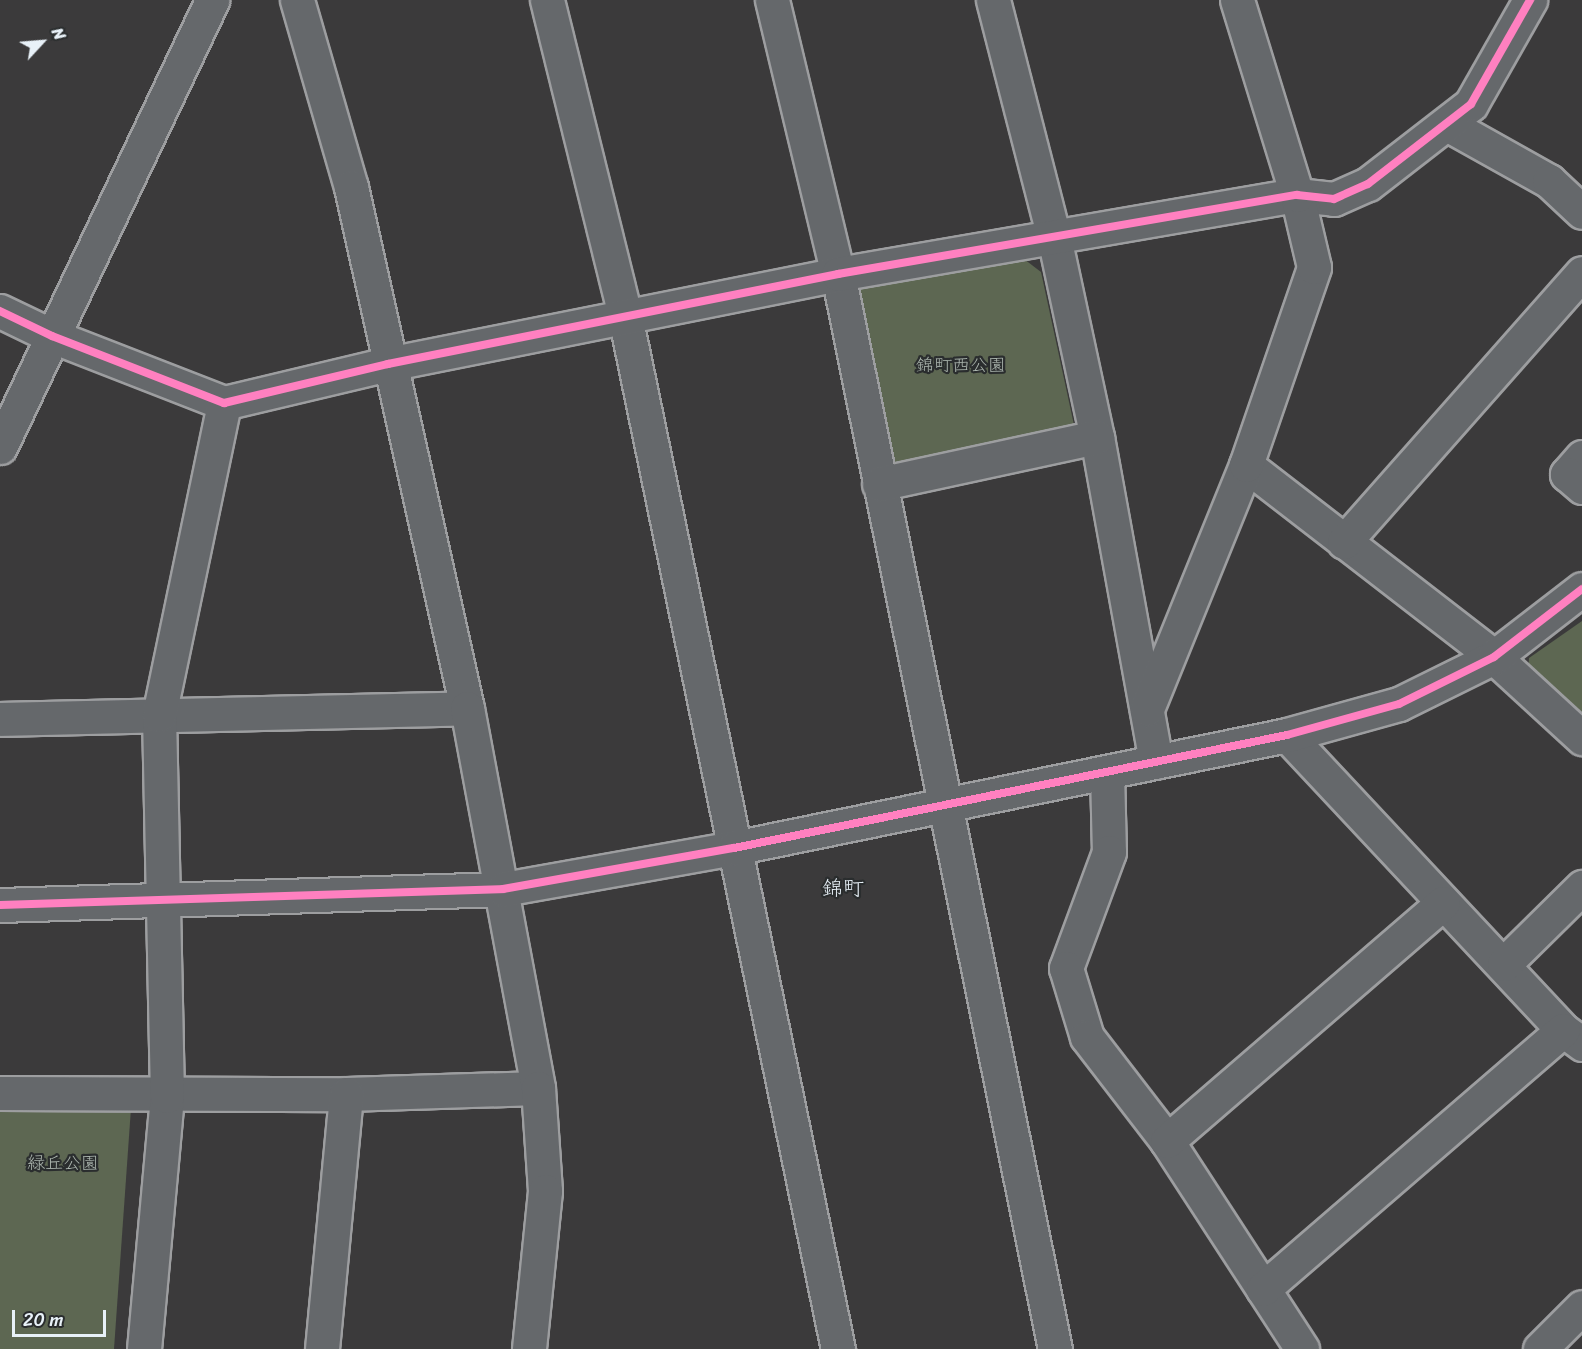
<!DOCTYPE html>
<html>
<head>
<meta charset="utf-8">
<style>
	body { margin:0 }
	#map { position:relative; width:1582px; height:1349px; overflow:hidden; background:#3b3a3b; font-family:Sriracha,"Klee One",sans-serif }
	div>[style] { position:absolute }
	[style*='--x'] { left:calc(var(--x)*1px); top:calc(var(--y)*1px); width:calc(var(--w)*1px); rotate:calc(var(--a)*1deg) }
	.green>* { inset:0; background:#5d6752 }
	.roads { filter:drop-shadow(2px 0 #9d9ea0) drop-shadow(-2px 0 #9d9ea0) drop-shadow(0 2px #9d9ea0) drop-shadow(0 -2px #9d9ea0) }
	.street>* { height:33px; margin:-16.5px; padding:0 16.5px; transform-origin:16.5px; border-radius:16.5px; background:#65686b }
	.secondary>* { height:33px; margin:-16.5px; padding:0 16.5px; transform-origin:16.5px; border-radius:16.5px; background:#65686b }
	.cycleway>* { height:8px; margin:-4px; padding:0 4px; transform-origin:4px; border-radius:4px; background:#ff80c0 }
	span { translate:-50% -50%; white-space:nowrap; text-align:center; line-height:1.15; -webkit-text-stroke:4.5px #2a2d2e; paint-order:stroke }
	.park-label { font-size:18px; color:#acb6af }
	.quarter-label { font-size:21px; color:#e8f1f8 }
	.north { position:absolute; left:12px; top:12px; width:60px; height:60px; -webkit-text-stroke:4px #2a2d2e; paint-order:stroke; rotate:64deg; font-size:16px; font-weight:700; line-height:24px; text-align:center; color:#e8f1f8 }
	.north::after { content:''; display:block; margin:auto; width:21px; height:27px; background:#e8f1f8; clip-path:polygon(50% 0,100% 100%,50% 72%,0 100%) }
	.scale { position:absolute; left:12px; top:1310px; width:94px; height:27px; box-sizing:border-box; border:3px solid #e8f1f8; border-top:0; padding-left:8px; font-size:18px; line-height:21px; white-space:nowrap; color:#e8f1f8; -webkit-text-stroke:4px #2a2d2e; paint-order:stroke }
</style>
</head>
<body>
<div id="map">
	<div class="green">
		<i style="clip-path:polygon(1024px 259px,1041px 272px,1074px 425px,1065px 438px,901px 472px,888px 464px,850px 301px,859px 288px)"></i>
		<i style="clip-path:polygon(1582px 621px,1582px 726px,1528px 674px,1529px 658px)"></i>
		<i style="clip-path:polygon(0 1094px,132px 1094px,114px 1349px,0 1349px)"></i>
	</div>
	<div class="roads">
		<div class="street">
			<i style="--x:547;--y:0;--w:325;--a:76.1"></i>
			<i style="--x:625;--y:316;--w:1055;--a:78.35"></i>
			<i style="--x:772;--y:0;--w:282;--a:76.5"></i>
			<i style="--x:838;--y:274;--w:1097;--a:78.59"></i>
			<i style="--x:993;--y:0;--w:245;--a:75.6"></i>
			<i style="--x:1054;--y:237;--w:205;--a:77.9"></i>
			<i style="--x:1097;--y:437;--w:330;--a:79.7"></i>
			<i style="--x:1447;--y:124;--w:117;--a:29.2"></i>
			<i style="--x:1549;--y:181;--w:45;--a:43.2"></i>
			<i style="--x:0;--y:311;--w:58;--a:25.7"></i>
			<i style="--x:52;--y:336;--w:185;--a:21.3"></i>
			<i style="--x:224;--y:403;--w:169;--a:-13.4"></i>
			<i style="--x:388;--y:364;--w:459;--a:-11.3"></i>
			<i style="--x:838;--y:274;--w:466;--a:-9.8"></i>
			<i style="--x:1297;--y:195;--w:37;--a:6"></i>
			<i style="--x:1334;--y:199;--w:37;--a:-24"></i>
			<i style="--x:1368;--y:184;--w:130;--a:-37.8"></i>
			<i style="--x:1471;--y:104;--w:120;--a:-60.4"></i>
			<i style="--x:1582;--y:457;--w:23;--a:131"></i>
			<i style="--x:1567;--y:474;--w:20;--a:41"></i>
			<i style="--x:1246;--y:465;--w:314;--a:37.7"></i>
			<i style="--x:1494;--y:657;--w:120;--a:42.6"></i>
			<i style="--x:879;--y:484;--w:223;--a:-12.2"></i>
			<i style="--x:1344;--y:542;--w:359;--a:-48.5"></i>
			<i style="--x:1147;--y:709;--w:263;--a:-67.9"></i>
			<i style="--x:1246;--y:465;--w:209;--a:-71"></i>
			<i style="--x:1314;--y:267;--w:74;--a:-103.3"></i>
			<i style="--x:1297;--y:195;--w:204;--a:-107.1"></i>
			<i style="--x:0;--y:719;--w:467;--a:-1.3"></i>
			<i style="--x:1287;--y:735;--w:404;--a:46.9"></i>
			<i style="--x:1563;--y:1030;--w:24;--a:36"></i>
			<i style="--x:1107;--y:772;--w:80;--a:88.6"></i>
			<i style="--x:1109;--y:852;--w:124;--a:110.3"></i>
			<i style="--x:1066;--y:968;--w:72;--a:73.1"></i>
			<i style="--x:1087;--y:1037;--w:131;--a:52.4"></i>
			<i style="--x:1167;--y:1141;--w:248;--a:57"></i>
			<i style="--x:1504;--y:964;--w:110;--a:-44.6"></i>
			<i style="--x:0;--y:1093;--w:346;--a:0.2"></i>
			<i style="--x:346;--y:1094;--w:192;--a:-1.8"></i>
			<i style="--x:1167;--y:1141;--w:364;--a:-40.8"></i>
			<i style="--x:1263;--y:1289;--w:396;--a:-40.8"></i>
			<i style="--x:144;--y:1349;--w:254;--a:-84.8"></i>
			<i style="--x:167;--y:1096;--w:381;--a:-91.2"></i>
			<i style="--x:159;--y:715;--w:319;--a:-78.2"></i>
			<i style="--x:322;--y:1349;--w:256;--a:-84.6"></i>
			<i style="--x:1540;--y:1349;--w:59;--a:-45"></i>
		</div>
		<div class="secondary">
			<i style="--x:297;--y:0;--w:195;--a:73.9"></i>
			<i style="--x:351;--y:187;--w:534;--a:77.45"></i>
			<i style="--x:467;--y:708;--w:387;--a:79.4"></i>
			<i style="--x:538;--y:1088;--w:103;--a:86.1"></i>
			<i style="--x:545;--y:1191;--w:159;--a:95.8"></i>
			<i style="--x:0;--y:447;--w:495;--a:-64.6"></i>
			<i style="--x:0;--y:905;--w:503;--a:-1.82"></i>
			<i style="--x:503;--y:889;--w:235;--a:-10.1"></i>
			<i style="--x:734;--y:848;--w:564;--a:-11.55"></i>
			<i style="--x:1287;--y:735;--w:116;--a:-15.5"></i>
			<i style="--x:1399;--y:704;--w:106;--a:-26.3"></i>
			<i style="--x:1494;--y:657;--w:111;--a:-37.7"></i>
		</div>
	</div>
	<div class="cycleway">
		<i style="--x:0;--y:311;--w:58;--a:25.7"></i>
		<i style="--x:52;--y:336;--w:185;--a:21.3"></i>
		<i style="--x:224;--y:403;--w:169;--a:-13.4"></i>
		<i style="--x:388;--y:364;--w:459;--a:-11.3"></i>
		<i style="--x:838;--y:274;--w:466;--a:-9.8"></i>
		<i style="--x:1297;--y:195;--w:37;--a:6"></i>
		<i style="--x:1334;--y:199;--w:37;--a:-24"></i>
		<i style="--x:1368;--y:184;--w:130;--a:-37.8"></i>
		<i style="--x:1471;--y:104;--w:120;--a:-60.4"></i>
		<i style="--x:0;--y:905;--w:503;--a:-1.82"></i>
		<i style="--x:503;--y:889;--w:235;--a:-10.1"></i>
		<i style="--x:734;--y:848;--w:564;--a:-11.55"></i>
		<i style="--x:1287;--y:735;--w:116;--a:-15.5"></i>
		<i style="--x:1399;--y:704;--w:106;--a:-26.3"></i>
		<i style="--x:1494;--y:657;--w:111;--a:-37.7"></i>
	</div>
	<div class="park-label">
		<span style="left:961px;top:365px">錦町西公園</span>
		<span style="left:63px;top:1163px">緑丘公園</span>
	</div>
	<div class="quarter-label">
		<span style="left:843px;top:888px">錦町</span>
	</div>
	<div class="north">N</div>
	<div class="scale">20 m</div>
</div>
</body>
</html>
